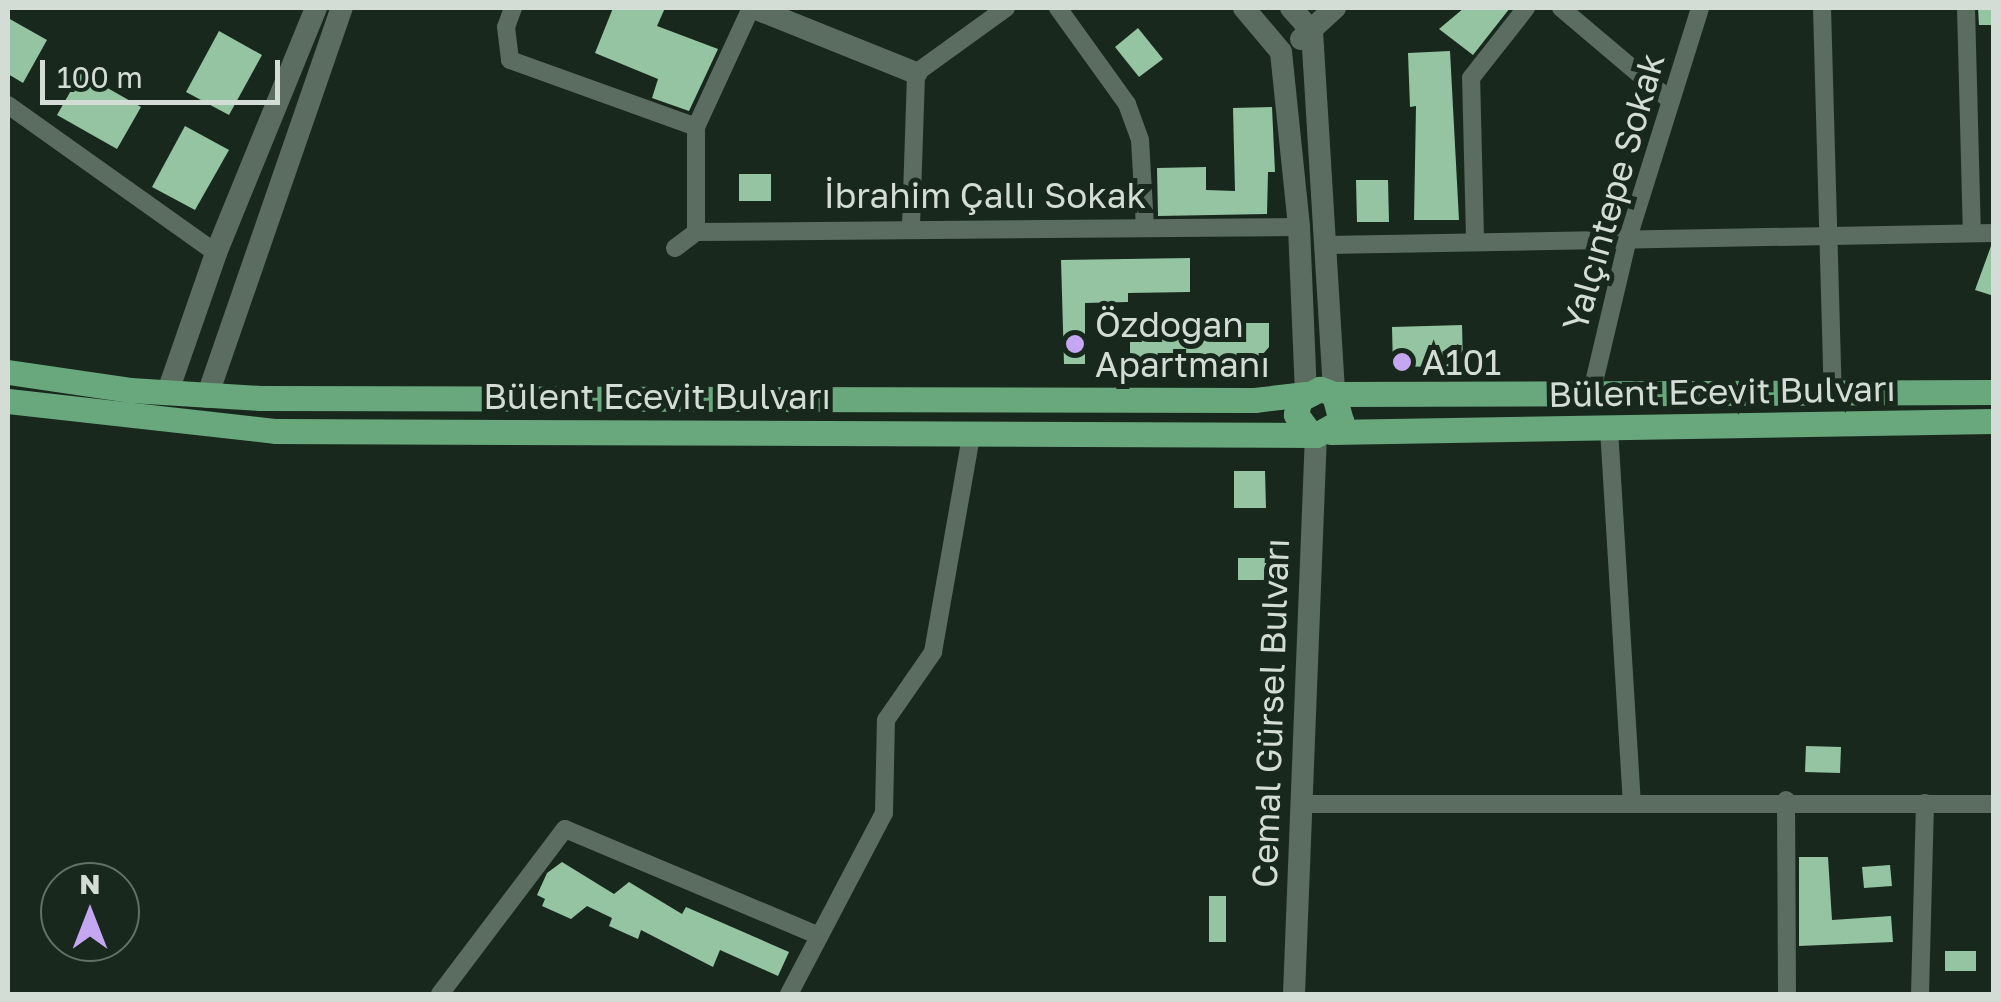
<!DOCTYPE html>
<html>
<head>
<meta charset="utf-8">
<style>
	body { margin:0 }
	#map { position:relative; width:2001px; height:1002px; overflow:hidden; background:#19281d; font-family:"Golos Text",sans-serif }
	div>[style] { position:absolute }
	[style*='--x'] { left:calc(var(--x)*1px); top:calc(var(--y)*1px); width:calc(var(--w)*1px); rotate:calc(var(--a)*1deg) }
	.building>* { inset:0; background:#94c4a1 }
	.street>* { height:18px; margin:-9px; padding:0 9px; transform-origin:9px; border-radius:9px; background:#5b6d60 }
	.secondary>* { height:22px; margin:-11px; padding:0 11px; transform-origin:11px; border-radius:11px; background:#5b6d60 }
	.primary>* { height:25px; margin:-12.5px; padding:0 12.5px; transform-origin:12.5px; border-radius:12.5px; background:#69a87d }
	.dots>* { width:28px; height:28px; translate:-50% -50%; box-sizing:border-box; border:5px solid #19281d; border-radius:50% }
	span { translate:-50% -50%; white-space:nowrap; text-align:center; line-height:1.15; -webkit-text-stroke:10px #19281d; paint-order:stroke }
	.street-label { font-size:35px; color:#d3ddd5 }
	.poi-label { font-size:35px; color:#d3ddd5 }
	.left { translate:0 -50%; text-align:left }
	.frame { position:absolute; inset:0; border:10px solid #d3ddd5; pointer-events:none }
	.north { position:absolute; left:40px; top:862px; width:100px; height:100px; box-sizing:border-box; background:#19281d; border:2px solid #637067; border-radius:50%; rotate:0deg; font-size:28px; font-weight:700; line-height:40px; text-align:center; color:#d3ddd5 }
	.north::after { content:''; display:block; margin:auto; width:35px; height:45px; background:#c5a6f0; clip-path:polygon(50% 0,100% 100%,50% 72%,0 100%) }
	.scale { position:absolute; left:40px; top:60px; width:240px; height:45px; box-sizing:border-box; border:5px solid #d3ddd5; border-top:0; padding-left:12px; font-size:30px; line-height:35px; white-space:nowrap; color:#d3ddd5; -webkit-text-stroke:8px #19281d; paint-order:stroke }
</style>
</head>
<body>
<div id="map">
	<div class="building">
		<i style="clip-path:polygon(613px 8px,665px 8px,657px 26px,718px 49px,689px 111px,652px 98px,658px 79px,595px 53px)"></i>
		<i style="clip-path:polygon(1464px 8px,1510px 8px,1473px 55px,1439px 29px)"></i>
		<i style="clip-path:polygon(1978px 8px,1994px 8px,1994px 25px,1979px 25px)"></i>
		<i style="clip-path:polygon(8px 18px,47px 40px,23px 83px,8px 74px)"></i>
		<i style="clip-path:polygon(1138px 28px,1163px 59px,1139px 77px,1115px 47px)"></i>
		<i style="clip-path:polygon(219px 31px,262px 55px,229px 115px,186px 92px)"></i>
		<i style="clip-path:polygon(1450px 51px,1459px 220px,1414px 220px,1416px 106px,1410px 107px,1408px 53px)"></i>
		<i style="clip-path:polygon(81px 73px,141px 107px,117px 149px,57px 115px)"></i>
		<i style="clip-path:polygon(1272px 107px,1275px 172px,1268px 172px,1267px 214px,1158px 216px,1157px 168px,1206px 167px,1206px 190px,1235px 191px,1233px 108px)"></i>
		<i style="clip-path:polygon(185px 126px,229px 150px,195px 210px,152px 187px)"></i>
		<i style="clip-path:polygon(739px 174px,771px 174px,771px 201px,739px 201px)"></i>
		<i style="clip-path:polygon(1356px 180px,1388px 180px,1389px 222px,1357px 222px)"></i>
		<i style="clip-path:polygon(1991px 246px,1994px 246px,1994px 296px,1975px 290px)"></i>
		<i style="clip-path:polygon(1190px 258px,1190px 292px,1128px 293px,1128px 302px,1085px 303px,1085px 364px,1064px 364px,1061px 260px)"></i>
		<i style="clip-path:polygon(1241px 323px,1269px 323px,1269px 347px,1257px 361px,1130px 367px,1130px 335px,1205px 335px,1205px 329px,1241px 329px)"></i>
		<i style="clip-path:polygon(1462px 325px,1463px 366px,1393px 367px,1392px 327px)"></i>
		<i style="clip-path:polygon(1234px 471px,1265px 471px,1266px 508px,1234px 508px)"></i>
		<i style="clip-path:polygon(1238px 558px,1277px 558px,1277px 580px,1238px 580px)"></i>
		<i style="clip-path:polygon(1806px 746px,1841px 747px,1840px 773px,1805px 772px)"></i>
		<i style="clip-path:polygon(1799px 857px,1828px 857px,1832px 920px,1891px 916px,1893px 942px,1799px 946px)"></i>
		<i style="clip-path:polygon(562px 862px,614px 894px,629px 882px,682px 914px,686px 907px,789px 952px,778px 976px,720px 950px,713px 967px,641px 930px,638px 939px,609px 926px,612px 918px,587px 906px,571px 919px,542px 906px,545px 899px,537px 895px,547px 873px)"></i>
		<i style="clip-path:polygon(1890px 865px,1892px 886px,1864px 888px,1862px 867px)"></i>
		<i style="clip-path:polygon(1209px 896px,1226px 896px,1226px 942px,1209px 942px)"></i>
		<i style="clip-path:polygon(1945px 951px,1976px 951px,1976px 971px,1945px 971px)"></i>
	</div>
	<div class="street">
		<i style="--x:513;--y:8;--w:20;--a:110"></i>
		<i style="--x:506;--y:27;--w:33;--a:83"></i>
		<i style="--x:510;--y:60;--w:198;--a:19.8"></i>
		<i style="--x:1058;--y:8;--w:118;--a:54.3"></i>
		<i style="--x:1127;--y:104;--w:38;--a:70"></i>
		<i style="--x:1140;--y:140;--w:87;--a:86.7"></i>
		<i style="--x:1561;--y:8;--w:143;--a:40.2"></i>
		<i style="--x:1822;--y:8;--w:385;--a:88.4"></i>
		<i style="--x:1966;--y:8;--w:225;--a:88.5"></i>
		<i style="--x:8;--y:105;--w:255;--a:35.4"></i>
		<i style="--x:911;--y:226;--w:153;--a:-88.1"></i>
		<i style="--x:916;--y:73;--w:111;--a:-35.8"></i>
		<i style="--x:696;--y:232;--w:105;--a:-90"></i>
		<i style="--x:696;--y:127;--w:131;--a:-65.2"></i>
		<i style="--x:1475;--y:238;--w:160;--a:-91.4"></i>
		<i style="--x:1471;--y:78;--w:89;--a:-51.8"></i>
		<i style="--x:1327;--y:245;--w:667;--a:-1.03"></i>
		<i style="--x:675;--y:248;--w:26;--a:-37"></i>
		<i style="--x:696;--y:232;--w:603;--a:-0.48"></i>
		<i style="--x:1591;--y:395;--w:161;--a:-76.7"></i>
		<i style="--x:1628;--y:238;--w:241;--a:-72.6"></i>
		<i style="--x:1609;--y:429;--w:374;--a:86.5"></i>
		<i style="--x:1786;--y:800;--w:194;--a:89.7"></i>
		<i style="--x:1302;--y:804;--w:692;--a:0"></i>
		<i style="--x:440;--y:994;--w:207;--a:-52.9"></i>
		<i style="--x:565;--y:829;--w:276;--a:22.8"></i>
		<i style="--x:789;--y:994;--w:204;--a:-62.3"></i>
		<i style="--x:884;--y:813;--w:93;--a:-88.8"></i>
		<i style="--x:886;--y:720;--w:83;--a:-55.3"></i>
		<i style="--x:933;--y:652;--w:224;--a:-80"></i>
		<i style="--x:1920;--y:994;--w:191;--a:-88.5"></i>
	</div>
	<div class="secondary">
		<i style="--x:754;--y:8;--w:175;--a:21.9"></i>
		<i style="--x:1244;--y:8;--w:57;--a:49.9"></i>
		<i style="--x:1281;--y:52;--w:176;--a:84.1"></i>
		<i style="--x:1299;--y:227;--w:167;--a:87.6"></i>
		<i style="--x:1291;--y:8;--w:31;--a:48"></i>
		<i style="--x:1312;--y:31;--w:364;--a:86.5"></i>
		<i style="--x:1301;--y:39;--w:46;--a:-42.4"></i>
		<i style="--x:167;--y:394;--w:149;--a:-70.8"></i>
		<i style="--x:216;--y:253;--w:265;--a:-67.8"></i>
		<i style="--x:207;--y:397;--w:412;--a:-70.9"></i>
		<i style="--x:1294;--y:994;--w:559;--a:-87.75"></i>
	</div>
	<div class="primary">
		<i style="--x:8;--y:372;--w:123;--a:8.4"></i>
		<i style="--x:130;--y:390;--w:130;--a:3.5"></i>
		<i style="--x:260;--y:398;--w:994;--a:0.12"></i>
		<i style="--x:1254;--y:400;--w:52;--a:-6.6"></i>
		<i style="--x:1334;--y:394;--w:660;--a:-0.17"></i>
		<i style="--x:8;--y:401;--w:270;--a:6.4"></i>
		<i style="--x:276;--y:431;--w:1040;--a:0.22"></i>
		<i style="--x:1316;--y:435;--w:29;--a:-29"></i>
		<i style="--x:1341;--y:421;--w:28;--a:-105"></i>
		<i style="--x:1334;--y:394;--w:15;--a:-160"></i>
		<i style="--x:1320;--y:389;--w:22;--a:153"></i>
		<i style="--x:1300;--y:399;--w:16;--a:105"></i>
		<i style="--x:1296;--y:414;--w:22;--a:54"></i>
		<i style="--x:1331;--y:432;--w:663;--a:-0.95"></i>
	</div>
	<div class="dots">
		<i style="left:1075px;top:344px;background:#c5a6f0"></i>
		<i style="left:1402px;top:362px;background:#c5a6f0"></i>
	</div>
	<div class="street-label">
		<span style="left:1613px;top:192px;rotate:-74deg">Yalçıntepe Sokak</span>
		<span style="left:985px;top:195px">İbrahim Çallı Sokak</span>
		<span style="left:1722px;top:391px;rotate:-1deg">Bülent Ecevit Bulvarı</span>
		<span style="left:657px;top:396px">Bülent Ecevit Bulvarı</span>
		<span style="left:1270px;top:713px;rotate:-88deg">Cemal Gürsel Bulvarı</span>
	</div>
	<div class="poi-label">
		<span class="left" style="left:1095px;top:344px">Özdoğan<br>Apartmanı</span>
		<span class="left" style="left:1422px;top:362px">A101</span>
	</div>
	<div class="frame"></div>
	<div class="north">N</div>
	<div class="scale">100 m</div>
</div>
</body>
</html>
